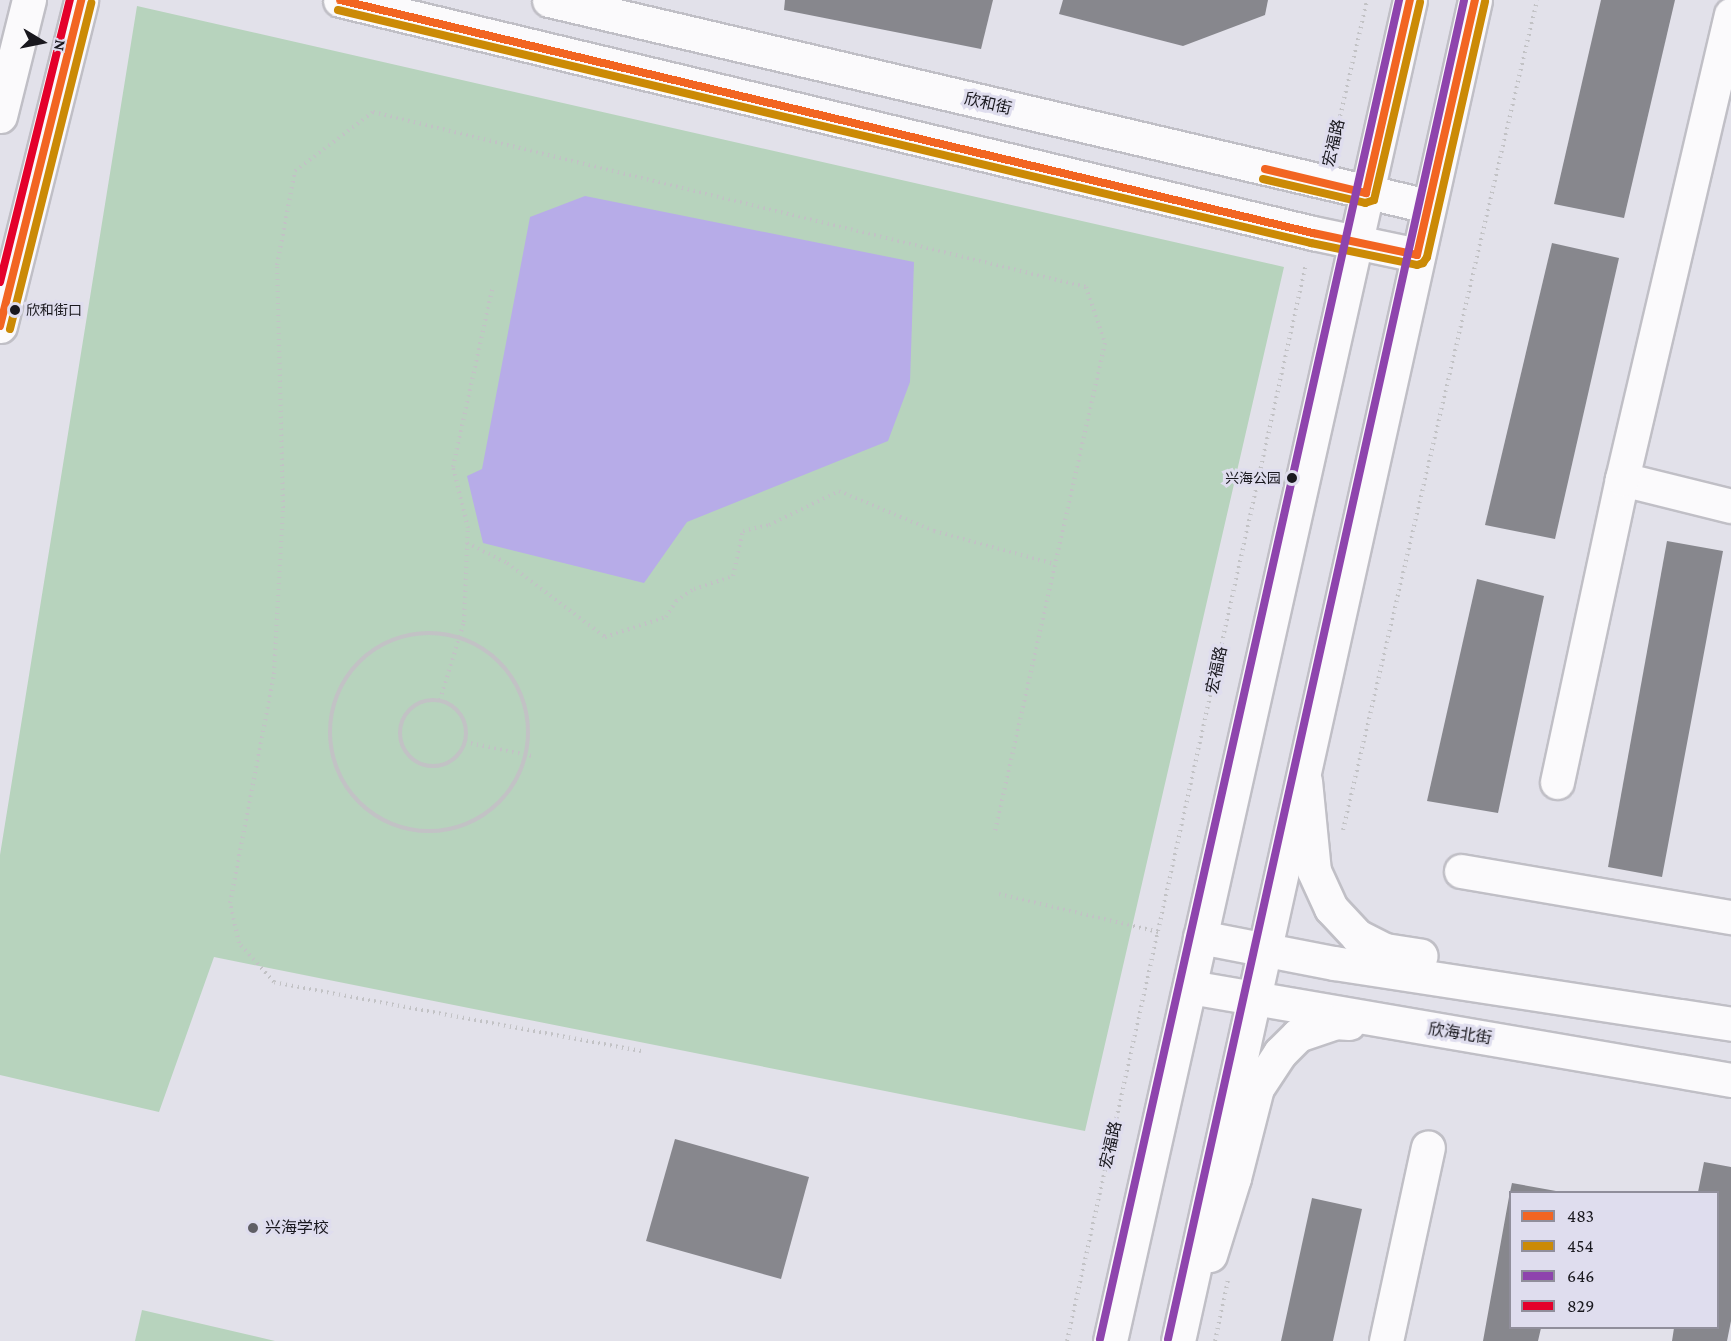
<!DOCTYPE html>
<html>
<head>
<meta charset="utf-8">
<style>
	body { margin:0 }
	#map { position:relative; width:1731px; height:1341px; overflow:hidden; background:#e2e1ea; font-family:"Crimson Pro","Noto Sans SC",serif }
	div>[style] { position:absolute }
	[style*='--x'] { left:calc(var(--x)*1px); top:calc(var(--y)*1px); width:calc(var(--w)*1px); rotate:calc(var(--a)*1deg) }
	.green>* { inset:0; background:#b7d3bd }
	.water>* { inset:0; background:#b7ace8 }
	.building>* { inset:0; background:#87878d }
	.path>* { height:4px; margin-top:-2px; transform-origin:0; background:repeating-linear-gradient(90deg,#c2c2c5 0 1.5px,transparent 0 6px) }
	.path>.ring { margin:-2px; padding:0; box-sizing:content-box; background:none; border:4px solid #c2c2c5; border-radius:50% }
	.roads { filter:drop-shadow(2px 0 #c0bfc6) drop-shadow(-2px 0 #c0bfc6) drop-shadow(0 2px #c0bfc6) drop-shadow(0 -2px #c0bfc6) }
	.minor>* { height:33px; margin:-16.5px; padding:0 16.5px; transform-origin:16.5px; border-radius:16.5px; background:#fbfafc }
	.major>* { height:33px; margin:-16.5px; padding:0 16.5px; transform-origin:16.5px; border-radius:16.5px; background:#fbfafc }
	.bus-1>* { height:8px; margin:-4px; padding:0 4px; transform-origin:4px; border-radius:4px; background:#f26522 }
	.bus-2>* { height:8px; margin:-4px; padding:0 4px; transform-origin:4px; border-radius:4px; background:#cb8a06 }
	.bus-3>* { height:8px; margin:-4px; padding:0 4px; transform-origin:4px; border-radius:4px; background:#8e44ad }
	.bus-4>* { height:8px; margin:-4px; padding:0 4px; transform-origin:4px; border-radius:4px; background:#e4002b }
	.dots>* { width:16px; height:16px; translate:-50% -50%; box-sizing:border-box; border:3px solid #dfddee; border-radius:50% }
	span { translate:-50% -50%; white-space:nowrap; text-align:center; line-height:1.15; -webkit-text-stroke:6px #dfddee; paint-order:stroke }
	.bus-label { font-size:14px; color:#19181e }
	.left { translate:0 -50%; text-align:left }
	.right { translate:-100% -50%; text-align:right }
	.street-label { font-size:16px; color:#19181e }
	.poi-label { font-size:16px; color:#19181e }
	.legend { position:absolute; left:1509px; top:1191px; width:210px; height:138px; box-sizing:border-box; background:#dfddee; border:2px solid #908e9b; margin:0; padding:8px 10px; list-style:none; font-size:18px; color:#19181e }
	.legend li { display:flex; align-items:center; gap:12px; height:30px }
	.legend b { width:30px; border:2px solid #908e9b }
	.north { position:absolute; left:12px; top:12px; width:60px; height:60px; -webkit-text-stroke:4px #dfddee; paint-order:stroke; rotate:100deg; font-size:16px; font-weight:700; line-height:24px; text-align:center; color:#19181e }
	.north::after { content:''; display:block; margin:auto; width:21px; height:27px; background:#19181e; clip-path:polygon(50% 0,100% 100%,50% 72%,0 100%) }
</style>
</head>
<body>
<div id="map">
	<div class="green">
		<i style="clip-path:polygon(137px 6px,1284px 267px,1085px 1131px,214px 957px,159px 1112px,0 1075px,0 855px)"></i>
		<i style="clip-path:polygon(142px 1310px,275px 1341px,135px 1341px)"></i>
	</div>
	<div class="water">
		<i style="clip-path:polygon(585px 196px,914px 262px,910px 382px,888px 441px,687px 522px,644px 583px,483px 543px,467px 476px,482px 469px,530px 217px)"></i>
	</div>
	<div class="building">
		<i style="clip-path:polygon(785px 0,993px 0,981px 49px,784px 10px)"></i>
		<i style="clip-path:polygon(1063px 0,1268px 0,1265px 15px,1183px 46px,1059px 14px)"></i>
		<i style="clip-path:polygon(1601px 0,1675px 0,1624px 218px,1554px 204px)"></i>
		<i style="clip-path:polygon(1552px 243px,1619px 258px,1555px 539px,1485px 525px)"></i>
		<i style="clip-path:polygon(1667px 541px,1723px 551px,1662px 877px,1608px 867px)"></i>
		<i style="clip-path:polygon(1477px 579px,1544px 596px,1498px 813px,1427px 801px)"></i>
		<i style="clip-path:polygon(675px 1139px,809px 1177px,781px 1279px,646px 1241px)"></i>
		<i style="clip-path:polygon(1704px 1162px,1731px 1167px,1731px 1321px,1727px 1341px,1672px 1341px,1674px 1328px,1718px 1328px,1718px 1192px,1698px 1192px)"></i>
		<i style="clip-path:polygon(1512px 1183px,1556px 1191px,1556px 1192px,1510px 1192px)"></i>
		<i style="clip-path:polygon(1509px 1197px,1510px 1328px,1541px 1328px,1538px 1341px,1483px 1341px)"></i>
		<i style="clip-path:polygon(1312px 1198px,1362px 1209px,1333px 1341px,1281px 1341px)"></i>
	</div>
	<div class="path">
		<i style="--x:1332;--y:151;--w:155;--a:-76.9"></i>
		<i style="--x:467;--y:543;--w:45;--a:26.6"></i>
		<i style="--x:507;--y:563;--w:123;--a:37.1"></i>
		<i style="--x:605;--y:637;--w:64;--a:-18.2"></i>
		<i style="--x:666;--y:617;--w:19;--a:-58"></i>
		<i style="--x:676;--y:601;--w:22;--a:-34"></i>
		<i style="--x:694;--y:589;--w:41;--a:-18.4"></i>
		<i style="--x:733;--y:576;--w:46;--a:-77.5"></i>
		<i style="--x:743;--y:531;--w:27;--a:-13"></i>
		<i style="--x:769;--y:525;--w:78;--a:-25.9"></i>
		<i style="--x:839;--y:491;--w:103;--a:22.8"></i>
		<i style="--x:934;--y:531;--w:125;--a:15.3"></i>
		<i class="ring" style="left:330px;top:633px;width:194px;height:194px"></i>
		<i style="--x:440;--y:700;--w:82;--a:-72.9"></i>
		<i style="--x:464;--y:622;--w:94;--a:-87.6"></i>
		<i style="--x:468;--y:528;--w:63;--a:-103.8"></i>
		<i style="--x:453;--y:467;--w:182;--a:-77.6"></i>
		<i class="ring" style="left:400px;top:700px;width:62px;height:62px"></i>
		<i style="--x:465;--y:742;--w:68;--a:11.8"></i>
		<i style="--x:1343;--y:830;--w:852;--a:-76.84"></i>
		<i style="--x:999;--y:894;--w:164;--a:13.4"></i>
		<i style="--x:641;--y:1051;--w:373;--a:-169.4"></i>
		<i style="--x:274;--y:982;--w:52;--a:-131.9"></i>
		<i style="--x:239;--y:943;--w:41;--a:-102.7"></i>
		<i style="--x:230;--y:903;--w:233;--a:-79.1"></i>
		<i style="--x:274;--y:674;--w:166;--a:-86.9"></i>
		<i style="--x:283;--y:508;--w:243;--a:-91.4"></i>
		<i style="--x:277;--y:265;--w:96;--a:-79.2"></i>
		<i style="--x:295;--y:171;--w:98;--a:-37.1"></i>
		<i style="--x:373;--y:112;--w:734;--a:13.79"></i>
		<i style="--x:1086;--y:287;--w:59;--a:71.3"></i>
		<i style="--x:1105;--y:343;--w:500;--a:102.7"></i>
		<i style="--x:1067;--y:1341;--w:1103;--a:-77.49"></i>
		<i style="--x:1215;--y:1341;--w:62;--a:-78"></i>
	</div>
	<div class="roads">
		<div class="minor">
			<i style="--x:340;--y:0;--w:1001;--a:13.47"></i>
			<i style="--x:1313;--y:233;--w:106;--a:11.9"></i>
			<i style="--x:549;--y:0;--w:903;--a:13.19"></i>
			<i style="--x:0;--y:116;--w:120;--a:-76"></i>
			<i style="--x:0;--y:326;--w:336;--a:-76"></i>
			<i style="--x:1622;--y:479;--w:112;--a:13.9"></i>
			<i style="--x:1305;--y:781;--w:90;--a:84.3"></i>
			<i style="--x:1314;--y:871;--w:41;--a:65.3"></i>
			<i style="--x:1331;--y:908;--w:38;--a:47"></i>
			<i style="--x:1357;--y:936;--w:31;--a:27"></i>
			<i style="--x:1385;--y:950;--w:36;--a:9"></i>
			<i style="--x:1557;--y:782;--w:310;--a:-77.9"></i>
			<i style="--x:1622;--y:479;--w:477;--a:-76.8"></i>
			<i style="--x:1461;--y:871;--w:274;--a:9.7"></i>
			<i style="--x:1200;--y:937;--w:136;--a:11"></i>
			<i style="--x:1334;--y:963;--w:402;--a:8.7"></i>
			<i style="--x:1190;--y:987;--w:549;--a:9.75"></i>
			<i style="--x:1210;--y:1255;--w:81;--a:-72.7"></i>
			<i style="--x:1234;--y:1178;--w:93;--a:-75.7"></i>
			<i style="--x:1257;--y:1088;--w:42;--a:-56.7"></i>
			<i style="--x:1280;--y:1053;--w:25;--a:-45"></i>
			<i style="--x:1298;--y:1035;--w:39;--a:-19"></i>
			<i style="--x:1335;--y:1022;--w:14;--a:4"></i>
			<i style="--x:1386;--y:1341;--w:198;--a:-77.8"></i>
		</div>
		<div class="major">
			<i style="--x:1110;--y:1341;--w:1374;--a:-77.39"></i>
			<i style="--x:1178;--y:1341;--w:1373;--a:-77.51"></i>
		</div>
	</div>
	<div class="bus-1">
		<i style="--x:340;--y:0;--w:1001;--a:13.47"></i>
		<i style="--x:1313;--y:233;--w:106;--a:11.9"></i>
		<i style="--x:1417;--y:255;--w:262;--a:-77.2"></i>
		<i style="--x:1265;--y:169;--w:104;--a:13.4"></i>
		<i style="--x:1366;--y:193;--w:198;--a:-77.2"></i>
		<i style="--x:0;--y:326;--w:336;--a:-76"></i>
	</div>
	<div class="bus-2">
		<i style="--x:338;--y:10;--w:1001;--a:13.47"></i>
		<i style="--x:1311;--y:243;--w:108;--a:11.7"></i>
		<i style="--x:1417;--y:265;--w:6;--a:-18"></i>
		<i style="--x:1423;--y:263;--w:7;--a:-56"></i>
		<i style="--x:1427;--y:257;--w:262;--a:-77.2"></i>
		<i style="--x:1263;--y:179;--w:105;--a:13.2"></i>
		<i style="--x:1365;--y:203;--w:9;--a:-18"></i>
		<i style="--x:1374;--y:200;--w:203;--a:-76.9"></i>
		<i style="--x:10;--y:329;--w:336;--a:-76"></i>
	</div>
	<div class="bus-3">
		<i style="--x:1100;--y:1339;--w:1372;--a:-77.41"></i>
		<i style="--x:1168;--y:1339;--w:1371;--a:-77.53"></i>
	</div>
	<div class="bus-4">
		<i style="--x:0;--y:282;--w:291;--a:-76.1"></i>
	</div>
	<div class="dots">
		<i style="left:15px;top:310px;background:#19181e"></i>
		<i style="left:1292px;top:478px;background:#19181e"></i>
		<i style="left:253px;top:1228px;background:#5f5e65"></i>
	</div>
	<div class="bus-label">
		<span class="left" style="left:26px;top:310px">欣和街口</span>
		<span class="right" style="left:1281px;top:478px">兴海公园</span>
	</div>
	<div class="street-label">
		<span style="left:988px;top:104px;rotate:13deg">欣和街</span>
		<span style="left:1334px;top:143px;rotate:-77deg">宏福路</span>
		<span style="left:1217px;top:670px;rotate:-78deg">宏福路</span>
		<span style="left:1460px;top:1034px;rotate:9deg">欣海北街</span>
		<span style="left:1111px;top:1145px;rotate:-77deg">宏福路</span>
	</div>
	<div class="poi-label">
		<span class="left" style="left:265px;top:1228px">兴海学校</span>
	</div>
	<ul class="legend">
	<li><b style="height:8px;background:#f26522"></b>483</li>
	<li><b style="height:8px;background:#cb8a06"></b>454</li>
	<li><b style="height:8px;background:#8e44ad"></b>646</li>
	<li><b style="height:8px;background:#e4002b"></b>829</li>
	</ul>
	<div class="north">N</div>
</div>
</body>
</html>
